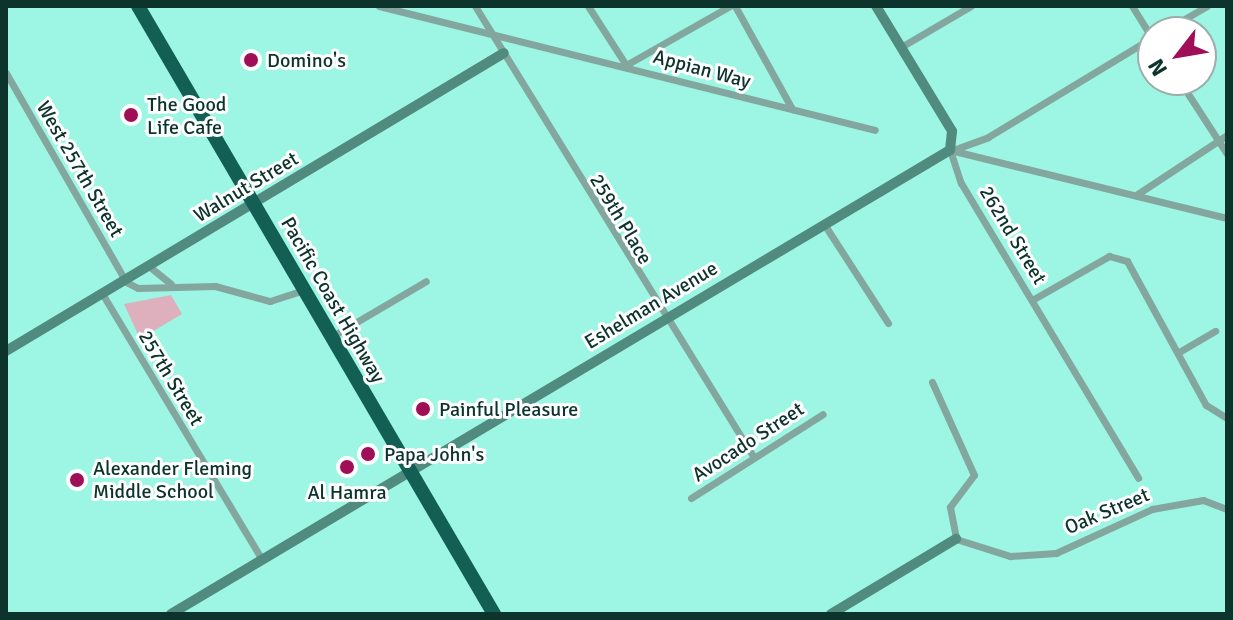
<!DOCTYPE html>
<html>
<head>
<meta charset="utf-8">
<style>
	body { margin:0 }
	#map { position:relative; width:1233px; height:620px; overflow:hidden; background:#9cf6e3; font-family:Signika,sans-serif }
	div>[style] { position:absolute }
	[style*='--x'] { left:calc(var(--x)*1px); top:calc(var(--y)*1px); width:calc(var(--w)*1px); rotate:calc(var(--a)*1deg) }
	.green>* { inset:0; background:#deb0bd }
	.street>* { height:7px; margin:-3.5px; padding:0 3.5px; transform-origin:3.5px; border-radius:3.5px; background:#83a79e }
	.secondary>* { height:10px; margin:-5px; padding:0 5px; transform-origin:5px; border-radius:5px; background:#518a7e }
	.highway>* { height:14px; margin:-7px; padding:0 7px; transform-origin:7px; border-radius:7px; background:#135f53 }
	.dots>* { width:22px; height:22px; translate:-50% -50%; box-sizing:border-box; border:4px solid #fff; border-radius:50% }
	span { translate:-50% -50%; white-space:nowrap; text-align:center; line-height:1.15; -webkit-text-stroke:6px #fff; paint-order:stroke }
	.poi-label { font-size:20px; color:#0c332c }
	.left { translate:0 -50%; text-align:left }
	.street-label { font-size:20px; color:#0c332c }
	.frame { position:absolute; inset:0; border:8px solid #0c332c; pointer-events:none }
	.north { position:absolute; left:1137px; top:16px; width:80px; height:80px; box-sizing:border-box; background:#fff; border:2px solid #9eadab; border-radius:50%; rotate:239deg; font-size:22px; font-weight:700; line-height:32px; text-align:center; color:#0c332c }
	.north::after { content:''; display:block; margin:auto; width:28px; height:36px; background:#9f0e56; clip-path:polygon(50% 0,100% 100%,50% 72%,0 100%) }
</style>
</head>
<body>
<div id="map">
	<div class="green">
		<i style="clip-path:polygon(171px 295px,182px 314px,140px 339px,124px 304px)"></i>
	</div>
	<div class="street">
		<i style="--x:379;--y:6;--w:511;--a:14.04"></i>
		<i style="--x:475;--y:6;--w:529;--a:58.29"></i>
		<i style="--x:588;--y:6;--w:70;--a:57.2"></i>
		<i style="--x:626;--y:65;--w:120;--a:-29.6"></i>
		<i style="--x:735;--y:6;--w:118;--a:61"></i>
		<i style="--x:1132;--y:6;--w:40;--a:58"></i>
		<i style="--x:1162;--y:32;--w:52;--a:-30"></i>
		<i style="--x:901;--y:47;--w:81;--a:-30.4"></i>
		<i style="--x:6;--y:73;--w:241;--a:60.1"></i>
		<i style="--x:126;--y:282;--w:13;--a:27"></i>
		<i style="--x:138;--y:288;--w:77;--a:-1.5"></i>
		<i style="--x:215;--y:286;--w:57;--a:15.3"></i>
		<i style="--x:270;--y:301;--w:36;--a:-18"></i>
		<i style="--x:1179;--y:80;--w:88;--a:57"></i>
		<i style="--x:950;--y:150;--w:35;--a:72"></i>
		<i style="--x:961;--y:183;--w:344;--a:59"></i>
		<i style="--x:950;--y:150;--w:285;--a:13.8"></i>
		<i style="--x:953;--y:150;--w:37;--a:-20"></i>
		<i style="--x:988;--y:137;--w:193;--a:-31.2"></i>
		<i style="--x:1136;--y:195;--w:109;--a:-33.4"></i>
		<i style="--x:824;--y:224;--w:118;--a:57.1"></i>
		<i style="--x:150;--y:267;--w:27;--a:39"></i>
		<i style="--x:103;--y:295;--w:309;--a:59"></i>
		<i style="--x:1032;--y:300;--w:89;--a:-29.7"></i>
		<i style="--x:1109;--y:256;--w:19;--a:16"></i>
		<i style="--x:1127;--y:261;--w:164;--a:61.3"></i>
		<i style="--x:1206;--y:405;--w:25;--a:32"></i>
		<i style="--x:331;--y:337;--w:110;--a:-30.5"></i>
		<i style="--x:1179;--y:352;--w:42;--a:-30.3"></i>
		<i style="--x:932;--y:382;--w:102;--a:65.7"></i>
		<i style="--x:974;--y:475;--w:40;--a:127"></i>
		<i style="--x:950;--y:507;--w:33;--a:79"></i>
		<i style="--x:956;--y:539;--w:57;--a:17.5"></i>
		<i style="--x:1010;--y:556;--w:46;--a:-3.7"></i>
		<i style="--x:1056;--y:553;--w:106;--a:-24.6"></i>
		<i style="--x:1152;--y:509;--w:52;--a:-10"></i>
		<i style="--x:1203;--y:500;--w:26;--a:21"></i>
		<i style="--x:691;--y:498;--w:156;--a:-32.5"></i>
	</div>
	<div class="secondary">
		<i style="--x:6;--y:351;--w:580;--a:-30.9"></i>
		<i style="--x:171;--y:614;--w:907;--a:-30.78"></i>
		<i style="--x:950;--y:150;--w:19;--a:-84"></i>
		<i style="--x:952;--y:131;--w:146;--a:-121.3"></i>
		<i style="--x:831;--y:614;--w:146;--a:-31"></i>
	</div>
	<div class="highway">
		<i style="--x:138;--y:6;--w:705;--a:59.65"></i>
	</div>
	<div class="dots">
		<i style="left:251px;top:60px;background:#9f0e56"></i>
		<i style="left:131px;top:115px;background:#9f0e56"></i>
		<i style="left:423px;top:409px;background:#9f0e56"></i>
		<i style="left:368px;top:454px;background:#9f0e56"></i>
		<i style="left:347px;top:467px;background:#9f0e56"></i>
		<i style="left:77px;top:480px;background:#9f0e56"></i>
	</div>
	<div class="poi-label">
		<span class="left" style="left:267px;top:60px">Domino's</span>
		<span class="left" style="left:147px;top:116px">The Good<br>Life Cafe</span>
		<span class="left" style="left:439px;top:409px">Painful Pleasure</span>
		<span class="left" style="left:384px;top:454px">Papa John's</span>
		<span class="left" style="left:93px;top:480px">Alexander Fleming<br>Middle School</span>
		<span style="left:347px;top:492px">Al Hamra</span>
	</div>
	<div class="street-label">
		<span style="left:702px;top:69px;rotate:15deg">Appian Way</span>
		<span style="left:80px;top:169px;rotate:60deg">West 257th Street</span>
		<span style="left:246px;top:187px;rotate:-31deg">Walnut Street</span>
		<span style="left:621px;top:219px;rotate:59deg">259th Place</span>
		<span style="left:1013px;top:235px;rotate:59deg">262nd Street</span>
		<span style="left:333px;top:300px;rotate:60deg">Pacific Coast Highway</span>
		<span style="left:651px;top:305px;rotate:-31deg">Eshelman Avenue</span>
		<span style="left:171px;top:378px;rotate:59deg">257th Street</span>
		<span style="left:748px;top:442px;rotate:-33deg">Avocado Street</span>
		<span style="left:1107px;top:511px;rotate:-23deg">Oak Street</span>
	</div>
	<div class="frame"></div>
	<div class="north">N</div>
</div>
</body>
</html>
